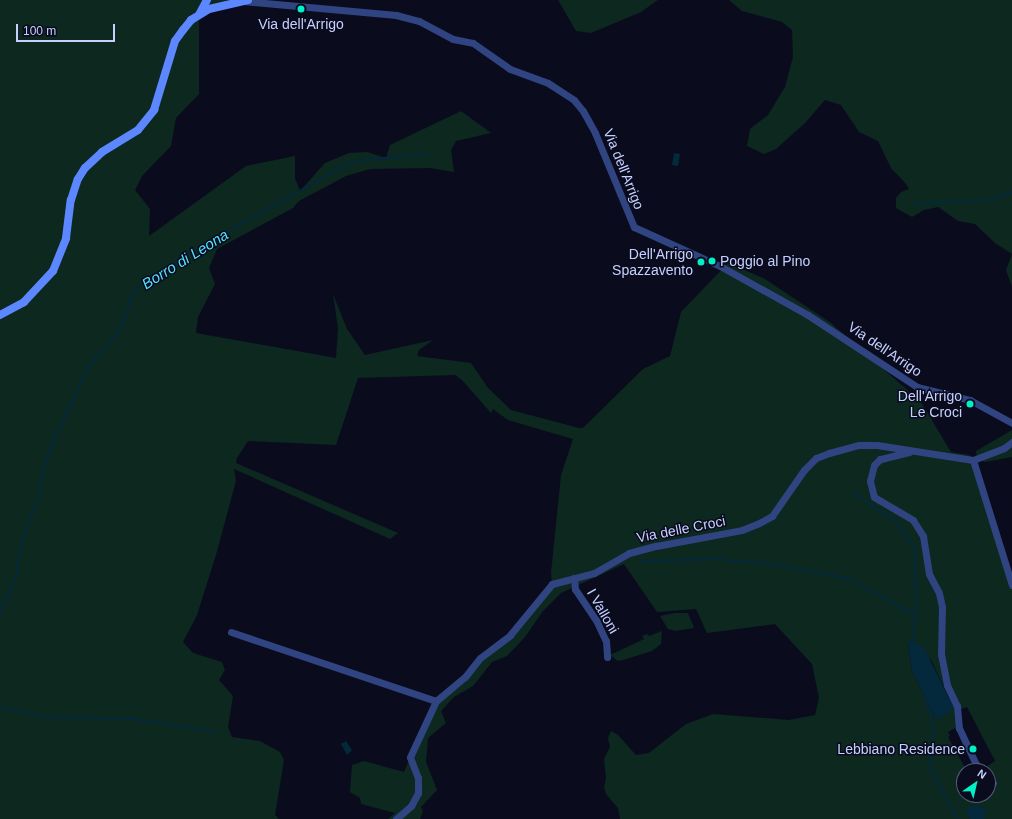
<!DOCTYPE html>
<html>
<head>
<meta charset="utf-8">
<style>
	body { margin:0 }
	#map { position:relative; width:1012px; height:819px; overflow:hidden; background:#0a0c1e; font-family:Arial,sans-serif }
	div>[style] { position:absolute }
	[style*='--x'] { left:calc(var(--x)*1px); top:calc(var(--y)*1px); width:calc(var(--w)*1px); rotate:calc(var(--a)*1deg) }
	.green>* { inset:0; background:#0c281f }
	.water>* { inset:0; background:#04283c }
	.stream>* { height:2px; margin:-1px; padding:0 1px; transform-origin:1px; border-radius:1px; background:#04283c }
	.street>* { height:7px; margin:-3.5px; padding:0 3.5px; transform-origin:3.5px; border-radius:3.5px; background:#304481 }
	.secondary>* { height:8px; margin:-4px; padding:0 4px; transform-origin:4px; border-radius:4px; background:#5d87ff }
	.dots>* { width:11px; height:11px; translate:-50% -50%; box-sizing:border-box; border:2px solid #0a0c1e; border-radius:50% }
	span { translate:-50% -50%; white-space:nowrap; text-align:center; line-height:1.15; -webkit-text-stroke:3px #0a0c1e; paint-order:stroke }
	.poi-label { font-size:14px; color:#c6d0ff }
	.right { translate:-100% -50%; text-align:right }
	.left { translate:0 -50%; text-align:left }
	.street-label { font-size:14px; color:#c6d0ff }
	.water-label { font-size:15px; color:#54e1ff; font-style:italic }
	.north { position:absolute; left:956px; top:763px; width:40px; height:40px; box-sizing:border-box; background:#0a0c1e; border:1px solid #555a78; border-radius:50%; rotate:34deg; font-size:11px; font-weight:700; line-height:16px; text-align:center; color:#c6d0ff }
	.north::after { content:''; display:block; margin:auto; width:14px; height:18px; background:#00f1c5; clip-path:polygon(50% 0,100% 100%,50% 72%,0 100%) }
	.scale { position:absolute; left:16px; top:24px; width:99px; height:18px; box-sizing:border-box; border:2px solid #c6d0ff; border-top:0; padding-left:5px; font-size:12px; line-height:14px; white-space:nowrap; color:#c6d0ff; -webkit-text-stroke:3px #0a0c1e; paint-order:stroke }
</style>
</head>
<body>
<div id="map">
	<div class="green">
		<i style="clip-path:polygon(evenodd,0 0,240px 0,199px 14px,199px 94px,176px 118px,171px 146px,142px 176px,135px 190px,150px 209px,149px 236px,246px 166px,295px 156px,295px 178px,300px 191px,325px 163px,349px 153px,367px 152px,386px 158px,390px 145px,461px 111px,491px 133px,456px 141px,451px 150px,454px 172px,430px 168px,370px 169px,346px 176px,299px 201px,293px 208px,217px 249px,209px 268px,215px 284px,198px 317px,196px 333px,336px 358px,338px 328px,333px 294px,347px 329px,365px 355px,433px 340px,419px 350px,417px 356px,471px 363px,488px 388px,511px 410px,579px 428px,583px 428px,643px 369px,670px 356px,681px 312px,728px 263px,765px 279px,831px 323px,921px 402px,951px 452px,969px 455px,973px 460px,1012px 585px,1012px 819px,620px 819px,618px 808px,606px 794px,604px 787px,606px 778px,604px 759px,610px 747px,608px 738px,611px 731px,618px 735px,636px 755px,649px 753px,686px 724px,713px 714px,789px 720px,815px 715px,819px 698px,812px 664px,775px 624px,707px 633px,696px 609px,657px 612px,624px 564px,561px 593px,543px 611px,525px 637px,507px 656px,492px 662px,473px 686px,454px 697px,441px 711px,446px 723px,428px 738px,426px 762px,437px 790px,421px 807px,423px 811px,420px 819px,388px 819px,395px 813px,361px 804px,360px 798px,350px 792px,352px 765px,364px 761px,404px 772px,430px 710px,475px 665px,510px 636px,552px 584px,551px 573px,561px 475px,573px 439px,508px 420px,493px 409px,491px 413px,462px 380px,455px 375px,358px 378px,336px 445px,248px 441px,237px 458px,236px 463px,398px 533px,390px 539px,234px 469px,236px 481px,216px 555px,197px 615px,183px 642px,193px 653px,222px 662px,225px 670px,219px 680px,233px 696px,228px 727px,232px 737px,260px 741px,280px 752px,284px 760px,275px 815px,279px 819px,0 819px,0 0,908px 642px,931px 660px,951px 702px,935px 717px,912px 671px,908px 642px,0 0,967px 707px,995px 761px,986px 767px,995px 781px,988px 787px,988px 795px,964px 795px,964px 771px,967px 771px,948px 737px,950px 736px,948px 732px,955px 728px,958px 732px,955px 711px,967px 707px)"></i>
		<i style="clip-path:polygon(558px 0,658px 0,641px 12px,591px 33px,576px 31px)"></i>
		<i style="clip-path:polygon(729px 0,1012px 0,1012px 287px,1006px 270px,1012px 254px,995px 243px,975px 224px,958px 221px,938px 207px,924px 210px,912px 217px,896px 208px,896px 198px,901px 192px,909px 189px,906px 184px,891px 168px,878px 141px,859px 132px,841px 105px,825px 100px,805px 123px,776px 149px,764px 154px,747px 146px,750px 129px,768px 115px,785px 87px,793px 57px,792px 30px,782px 22px,742px 11px)"></i>
		<i style="clip-path:polygon(1012px 430px,1012px 457px,985px 462px,977px 458px,976px 451px)"></i>
		<i style="clip-path:polygon(675px 613px,688px 613px,694px 628px,675px 631px,668px 629px,660px 616px)"></i>
		<i style="clip-path:polygon(662px 631px,661px 644px,652px 651px,623px 660px,618px 661px,610px 655px,644px 639px,642px 636px,647px 634px,649px 636px)"></i>
	</div>
	<div class="water">
		<i style="clip-path:polygon(674px 153px,680px 154px,678px 166px,672px 165px)"></i>
		<i style="clip-path:polygon(910px 640px,924px 648px,954px 708px,939px 719px,935px 717px,912px 671px,908px 642px)"></i>
		<i style="clip-path:polygon(346px 741px,352px 750px,347px 755px,341px 744px)"></i>
		<i style="clip-path:polygon(969px 806px,982px 806px,986px 812px,984px 819px,970px 819px,966px 812px)"></i>
	</div>
	<div class="stream">
		<i style="--x:913;--y:204;--w:75;--a:-3.1"></i>
		<i style="--x:988;--y:200;--w:25;--a:-18"></i>
		<i style="--x:853;--y:493;--w:51;--a:33.1"></i>
		<i style="--x:896;--y:521;--w:34;--a:56"></i>
		<i style="--x:915;--y:549;--w:67;--a:89.1"></i>
		<i style="--x:916;--y:616;--w:26;--a:97"></i>
		<i style="--x:641;--y:561;--w:76;--a:-1.5"></i>
		<i style="--x:717;--y:559;--w:69;--a:5.8"></i>
		<i style="--x:786;--y:566;--w:65;--a:11.5"></i>
		<i style="--x:850;--y:579;--w:76;--a:29.3"></i>
		<i style="--x:0;--y:612;--w:38;--a:-65"></i>
		<i style="--x:16;--y:578;--w:36;--a:-82"></i>
		<i style="--x:21;--y:542;--w:48;--a:-68.2"></i>
		<i style="--x:39;--y:497;--w:31;--a:-81"></i>
		<i style="--x:44;--y:466;--w:26;--a:-69"></i>
		<i style="--x:53;--y:442;--w:84;--a:-64.7"></i>
		<i style="--x:89;--y:366;--w:49;--a:-49.1"></i>
		<i style="--x:121;--y:329;--w:32;--a:-72"></i>
		<i style="--x:131;--y:299;--w:15;--a:-58"></i>
		<i style="--x:139;--y:286;--w:91;--a:-31.9"></i>
		<i style="--x:216;--y:238;--w:145;--a:-29.4"></i>
		<i style="--x:342;--y:167;--w:13;--a:-27"></i>
		<i style="--x:354;--y:161;--w:74;--a:-5.4"></i>
		<i style="--x:926;--y:699;--w:32;--a:76"></i>
		<i style="--x:934;--y:730;--w:26;--a:101"></i>
		<i style="--x:929;--y:756;--w:13;--a:81"></i>
		<i style="--x:931;--y:769;--w:56;--a:62.5"></i>
		<i style="--x:0;--y:707;--w:46;--a:12.5"></i>
		<i style="--x:45;--y:717;--w:89;--a:1.3"></i>
		<i style="--x:134;--y:719;--w:83;--a:9"></i>
	</div>
	<div class="street">
		<i style="--x:243;--y:1;--w:154;--a:5.2"></i>
		<i style="--x:396;--y:15;--w:24;--a:15"></i>
		<i style="--x:419;--y:21;--w:38;--a:28"></i>
		<i style="--x:453;--y:39;--w:20;--a:11"></i>
		<i style="--x:473;--y:43;--w:45;--a:35.1"></i>
		<i style="--x:510;--y:69;--w:40;--a:20.2"></i>
		<i style="--x:548;--y:83;--w:31;--a:33"></i>
		<i style="--x:574;--y:100;--w:14;--a:51"></i>
		<i style="--x:583;--y:111;--w:25;--a:61"></i>
		<i style="--x:595;--y:133;--w:102;--a:67.5"></i>
		<i style="--x:634;--y:227;--w:94;--a:24.4"></i>
		<i style="--x:720;--y:266;--w:101;--a:29.1"></i>
		<i style="--x:808;--y:315;--w:131;--a:33.4"></i>
		<i style="--x:917;--y:387;--w:55;--a:13.8"></i>
		<i style="--x:970;--y:400;--w:48;--a:28.7"></i>
		<i style="--x:909;--y:452;--w:30;--a:166"></i>
		<i style="--x:880;--y:459;--w:8;--a:135"></i>
		<i style="--x:874;--y:465;--w:16;--a:104"></i>
		<i style="--x:870;--y:481;--w:16;--a:76"></i>
		<i style="--x:874;--y:497;--w:45;--a:30.5"></i>
		<i style="--x:913;--y:520;--w:19;--a:58"></i>
		<i style="--x:923;--y:536;--w:38;--a:81"></i>
		<i style="--x:929;--y:574;--w:21;--a:62"></i>
		<i style="--x:939;--y:593;--w:14;--a:78"></i>
		<i style="--x:942;--y:607;--w:47;--a:91.2"></i>
		<i style="--x:941;--y:654;--w:32;--a:79"></i>
		<i style="--x:947;--y:685;--w:23;--a:65"></i>
		<i style="--x:957;--y:706;--w:22;--a:85"></i>
		<i style="--x:959;--y:728;--w:40;--a:65"></i>
		<i style="--x:976;--y:764;--w:9;--a:49"></i>
		<i style="--x:973;--y:460;--w:131;--a:72.7"></i>
		<i style="--x:574;--y:578;--w:11;--a:85"></i>
		<i style="--x:575;--y:589;--w:37;--a:56"></i>
		<i style="--x:596;--y:620;--w:23;--a:65"></i>
		<i style="--x:606;--y:641;--w:16;--a:86"></i>
		<i style="--x:231;--y:632;--w:216;--a:18.6"></i>
		<i style="--x:988;--y:778;--w:7;--a:45"></i>
		<i style="--x:396;--y:819;--w:20;--a:-41"></i>
		<i style="--x:411;--y:806;--w:15;--a:-62"></i>
		<i style="--x:418;--y:793;--w:15;--a:-90"></i>
		<i style="--x:418;--y:778;--w:22;--a:-111"></i>
		<i style="--x:410;--y:757;--w:62;--a:-65.1"></i>
		<i style="--x:436;--y:701;--w:38;--a:-40"></i>
		<i style="--x:465;--y:677;--w:24;--a:-52"></i>
		<i style="--x:480;--y:658;--w:38;--a:-37"></i>
		<i style="--x:510;--y:635;--w:66;--a:-50.5"></i>
		<i style="--x:552;--y:584;--w:43;--a:-14.7"></i>
		<i style="--x:594;--y:573;--w:40;--a:-29.7"></i>
		<i style="--x:629;--y:553;--w:28;--a:-15"></i>
		<i style="--x:656;--y:546;--w:87;--a:-10.5"></i>
		<i style="--x:742;--y:530;--w:18;--a:-22"></i>
		<i style="--x:759;--y:523;--w:15;--a:-28"></i>
		<i style="--x:772;--y:516;--w:56;--a:-55.2"></i>
		<i style="--x:804;--y:470;--w:17;--a:-45"></i>
		<i style="--x:816;--y:458;--w:14;--a:-21"></i>
		<i style="--x:829;--y:453;--w:31;--a:-15"></i>
		<i style="--x:859;--y:445;--w:18;--a:0"></i>
		<i style="--x:877;--y:445;--w:97;--a:8.9"></i>
		<i style="--x:973;--y:460;--w:33;--a:-21"></i>
		<i style="--x:1004;--y:448;--w:10;--a:-37"></i>
	</div>
	<div class="secondary">
		<i style="--x:200;--y:13;--w:15;--a:-62"></i>
		<i style="--x:0;--y:315;--w:27;--a:-28"></i>
		<i style="--x:24;--y:302;--w:42;--a:-46.9"></i>
		<i style="--x:53;--y:271;--w:35;--a:-68"></i>
		<i style="--x:66;--y:238;--w:38;--a:-83"></i>
		<i style="--x:71;--y:200;--w:22;--a:-72"></i>
		<i style="--x:78;--y:179;--w:13;--a:-58"></i>
		<i style="--x:85;--y:168;--w:23;--a:-43"></i>
		<i style="--x:102;--y:152;--w:42;--a:-31.4"></i>
		<i style="--x:138;--y:130;--w:26;--a:-51"></i>
		<i style="--x:154;--y:110;--w:72;--a:-73.1"></i>
		<i style="--x:175;--y:41;--w:14;--a:-54"></i>
		<i style="--x:183;--y:30;--w:13;--a:-51"></i>
		<i style="--x:191;--y:20;--w:21;--a:-31"></i>
		<i style="--x:209;--y:9;--w:40;--a:-13"></i>
	</div>
	<div class="dots">
		<i style="left:301px;top:9px;background:#00f1c5"></i>
		<i style="left:712px;top:261px;background:#00f1c5"></i>
		<i style="left:701px;top:262px;background:#00f1c5"></i>
		<i style="left:970px;top:404px;background:#00f1c5"></i>
		<i style="left:973px;top:749px;background:#00f1c5"></i>
	</div>
	<div class="poi-label">
		<span style="left:301px;top:24px">Via dell'Arrigo</span>
		<span class="right" style="left:693px;top:262px">Dell'Arrigo<br>Spazzavento</span>
		<span class="left" style="left:720px;top:261px">Poggio al Pino</span>
		<span class="right" style="left:962px;top:404px">Dell'Arrigo<br>Le Croci</span>
		<span class="right" style="left:965px;top:749px">Lebbiano Residence</span>
	</div>
	<div class="street-label">
		<span style="left:624px;top:169px;rotate:68deg">Via dell'Arrigo</span>
		<span style="left:885px;top:349px;rotate:34deg">Via dell'Arrigo</span>
		<span style="left:681px;top:529px;rotate:-11deg">Via delle Croci</span>
		<span style="left:603px;top:611px;rotate:60deg">I Valloni</span>
	</div>
	<div class="water-label">
		<span style="left:185px;top:259px;rotate:-32deg">Borro di Leona</span>
	</div>
	<div class="north">N</div>
	<div class="scale">100 m</div>
</div>
</body>
</html>
